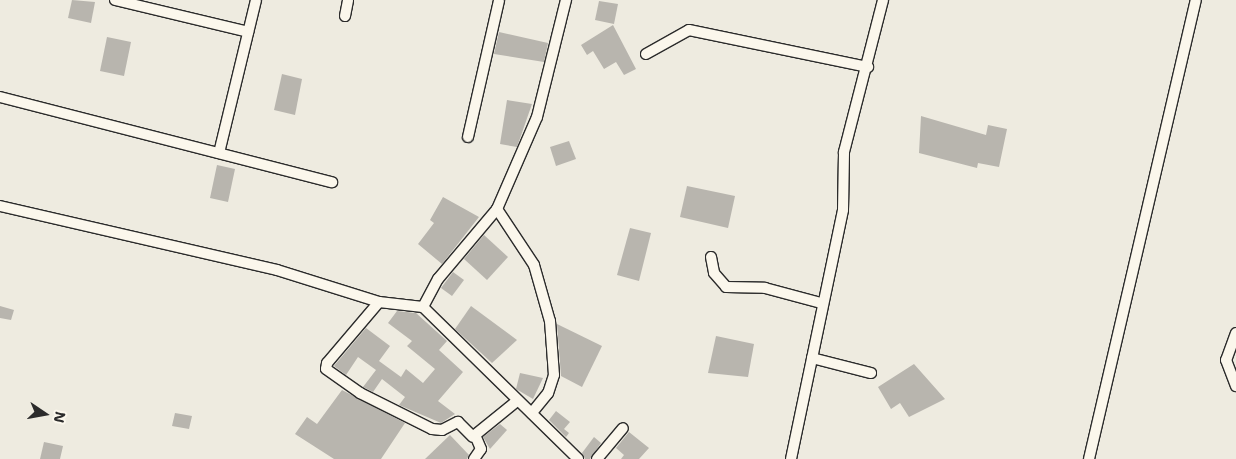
<!DOCTYPE html>
<html>
<head>
<meta charset="utf-8">
<style>
	body { margin:0 }
	#map { position:relative; width:1236px; height:459px; overflow:hidden; background:#eeebe0; font-family:"Shantell Sans",sans-serif }
	div>[style] { position:absolute }
	[style*='--x'] { left:calc(var(--x)*1px); top:calc(var(--y)*1px); width:calc(var(--w)*1px); rotate:calc(var(--a)*1deg) }
	.building>* { inset:0; background:#b8b5ae }
	.roads { filter:drop-shadow(1px 0 #2b2b2b) drop-shadow(-1px 0 #2b2b2b) drop-shadow(0 1px #2b2b2b) drop-shadow(0 -1px #2b2b2b) }
	.minor>* { height:10px; margin:-5px; padding:0 5px; transform-origin:5px; border-radius:5px; background:#fbf7ec }
	span { translate:-50% -50%; white-space:nowrap; text-align:center; line-height:1.15; -webkit-text-stroke:4px #fbf7ec; paint-order:stroke }
	.north { position:absolute; left:20px; top:389px; width:50px; height:50px; -webkit-text-stroke:4px #fbf7ec; paint-order:stroke; rotate:102deg; font-size:14px; font-weight:700; line-height:20px; text-align:center; color:#2b2b2b }
	.north::after { content:''; display:block; margin:auto; width:18px; height:22px; background:#2b2b2b; clip-path:polygon(50% 0,100% 100%,50% 72%,0 100%) }
</style>
</head>
<body>
<div id="map">
	<div class="building">
		<i style="clip-path:polygon(72px 0,95px 2px,91px 23px,68px 18px)"></i>
		<i style="clip-path:polygon(599px 1px,618px 4px,614px 24px,595px 20px)"></i>
		<i style="clip-path:polygon(613px 25px,636px 69px,624px 75px,616px 62px,604px 69px,593px 51px,587px 55px,581px 45px)"></i>
		<i style="clip-path:polygon(499px 32px,548px 43px,544px 62px,494px 54px)"></i>
		<i style="clip-path:polygon(107px 37px,131px 42px,124px 76px,100px 71px)"></i>
		<i style="clip-path:polygon(282px 74px,302px 79px,295px 115px,274px 110px)"></i>
		<i style="clip-path:polygon(507px 100px,532px 104px,517px 147px,500px 144px)"></i>
		<i style="clip-path:polygon(921px 116px,986px 135px,988px 125px,1007px 129px,999px 167px,978px 163px,977px 168px,919px 153px)"></i>
		<i style="clip-path:polygon(569px 141px,576px 159px,556px 166px,550px 147px)"></i>
		<i style="clip-path:polygon(217px 165px,235px 169px,228px 202px,210px 198px)"></i>
		<i style="clip-path:polygon(687px 186px,735px 196px,728px 228px,680px 217px)"></i>
		<i style="clip-path:polygon(443px 197px,479px 217px,442px 264px,418px 244px,434px 223px,430px 220px)"></i>
		<i style="clip-path:polygon(630px 228px,651px 233px,639px 281px,617px 275px)"></i>
		<i style="clip-path:polygon(484px 235px,508px 257px,487px 280px,464px 259px)"></i>
		<i style="clip-path:polygon(453px 272px,464px 280px,452px 296px,441px 288px)"></i>
		<i style="clip-path:polygon(0 306px,14px 310px,11px 320px,0 318px)"></i>
		<i style="clip-path:polygon(471px 306px,517px 340px,492px 363px,455px 329px)"></i>
		<i style="clip-path:polygon(397px 311px,416px 313px,447px 341px,439px 350px,463px 372px,438px 401px,455px 414px,441px 423px,399px 405px,405px 397px,382px 379px,373px 392px,363px 387px,376px 370px,358px 357px,346px 375px,334px 366px,366px 328px,390px 346px,379px 361px,401px 377px,406px 369px,423px 383px,435px 369px,407px 346px,412px 341px,388px 323px)"></i>
		<i style="clip-path:polygon(557px 324px,602px 346px,582px 387px,561px 376px)"></i>
		<i style="clip-path:polygon(716px 336px,754px 344px,748px 377px,708px 373px)"></i>
		<i style="clip-path:polygon(914px 364px,945px 399px,909px 417px,900px 403px,891px 409px,878px 387px)"></i>
		<i style="clip-path:polygon(520px 373px,543px 378px,533px 399px,516px 389px)"></i>
		<i style="clip-path:polygon(342px 390px,405px 423px,381px 459px,334px 459px,295px 434px,307px 417px,317px 424px)"></i>
		<i style="clip-path:polygon(556px 411px,570px 422px,564px 429px,569px 433px,566px 437px,549px 420px)"></i>
		<i style="clip-path:polygon(175px 413px,192px 416px,189px 429px,172px 426px)"></i>
		<i style="clip-path:polygon(500px 424px,507px 430px,490px 449px,483px 437px)"></i>
		<i style="clip-path:polygon(629px 432px,649px 448px,639px 459px,621px 459px,624px 455px,616px 448px)"></i>
		<i style="clip-path:polygon(450px 435px,469px 455px,467px 459px,425px 459px)"></i>
		<i style="clip-path:polygon(594px 437px,601px 443px,590px 459px,585px 459px,582px 453px)"></i>
		<i style="clip-path:polygon(44px 442px,63px 446px,60px 459px,40px 459px)"></i>
	</div>
	<div class="roads">
		<div class="minor">
			<i style="--x:115;--y:0;--w:137;--a:13.5"></i>
			<i style="--x:345;--y:16;--w:16;--a:-79"></i>
			<i style="--x:646;--y:54;--w:49;--a:-29.2"></i>
			<i style="--x:689;--y:30;--w:183;--a:11.7"></i>
			<i style="--x:0;--y:97;--w:343;--a:14.4"></i>
			<i style="--x:468;--y:137;--w:140;--a:-77.2"></i>
			<i style="--x:219;--y:153;--w:157;--a:-76.4"></i>
			<i style="--x:0;--y:206;--w:284;--a:13"></i>
			<i style="--x:277;--y:270;--w:107;--a:17.4"></i>
			<i style="--x:379;--y:302;--w:44;--a:6.5"></i>
			<i style="--x:423;--y:307;--w:217;--a:44.4"></i>
			<i style="--x:497;--y:209;--w:67;--a:56.5"></i>
			<i style="--x:534;--y:265;--w:58;--a:74.1"></i>
			<i style="--x:550;--y:321;--w:54;--a:85.8"></i>
			<i style="--x:554;--y:375;--w:19;--a:108"></i>
			<i style="--x:548;--y:393;--w:26;--a:129"></i>
			<i style="--x:711;--y:257;--w:16;--a:79"></i>
			<i style="--x:714;--y:273;--w:18;--a:49"></i>
			<i style="--x:726;--y:287;--w:39;--a:1"></i>
			<i style="--x:765;--y:288;--w:58;--a:15"></i>
			<i style="--x:379;--y:302;--w:80;--a:130.4"></i>
			<i style="--x:327;--y:363;--w:6;--a:99"></i>
			<i style="--x:326;--y:369;--w:42;--a:35.2"></i>
			<i style="--x:360;--y:393;--w:80;--a:26.6"></i>
			<i style="--x:432;--y:429;--w:10;--a:6"></i>
			<i style="--x:442;--y:430;--w:18;--a:-27"></i>
			<i style="--x:458;--y:422;--w:21;--a:45"></i>
			<i style="--x:423;--y:307;--w:32;--a:-62"></i>
			<i style="--x:438;--y:279;--w:92;--a:-49.9"></i>
			<i style="--x:497;--y:209;--w:100;--a:-66.5"></i>
			<i style="--x:537;--y:117;--w:121;--a:-76.1"></i>
			<i style="--x:1236;--y:333;--w:29;--a:110"></i>
			<i style="--x:1226;--y:360;--w:28;--a:69"></i>
			<i style="--x:812;--y:358;--w:61;--a:14.3"></i>
			<i style="--x:474;--y:459;--w:12;--a:-55"></i>
			<i style="--x:481;--y:449;--w:15;--a:-113"></i>
			<i style="--x:475;--y:435;--w:55;--a:-39.1"></i>
			<i style="--x:597;--y:459;--w:40;--a:-50"></i>
			<i style="--x:791;--y:459;--w:254;--a:-78.2"></i>
			<i style="--x:843;--y:210;--w:58;--a:-89"></i>
			<i style="--x:844;--y:152;--w:157;--a:-75.6"></i>
			<i style="--x:1089;--y:459;--w:471;--a:-76.9"></i>
		</div>
	</div>
	<div class="north">N</div>
</div>
</body>
</html>
